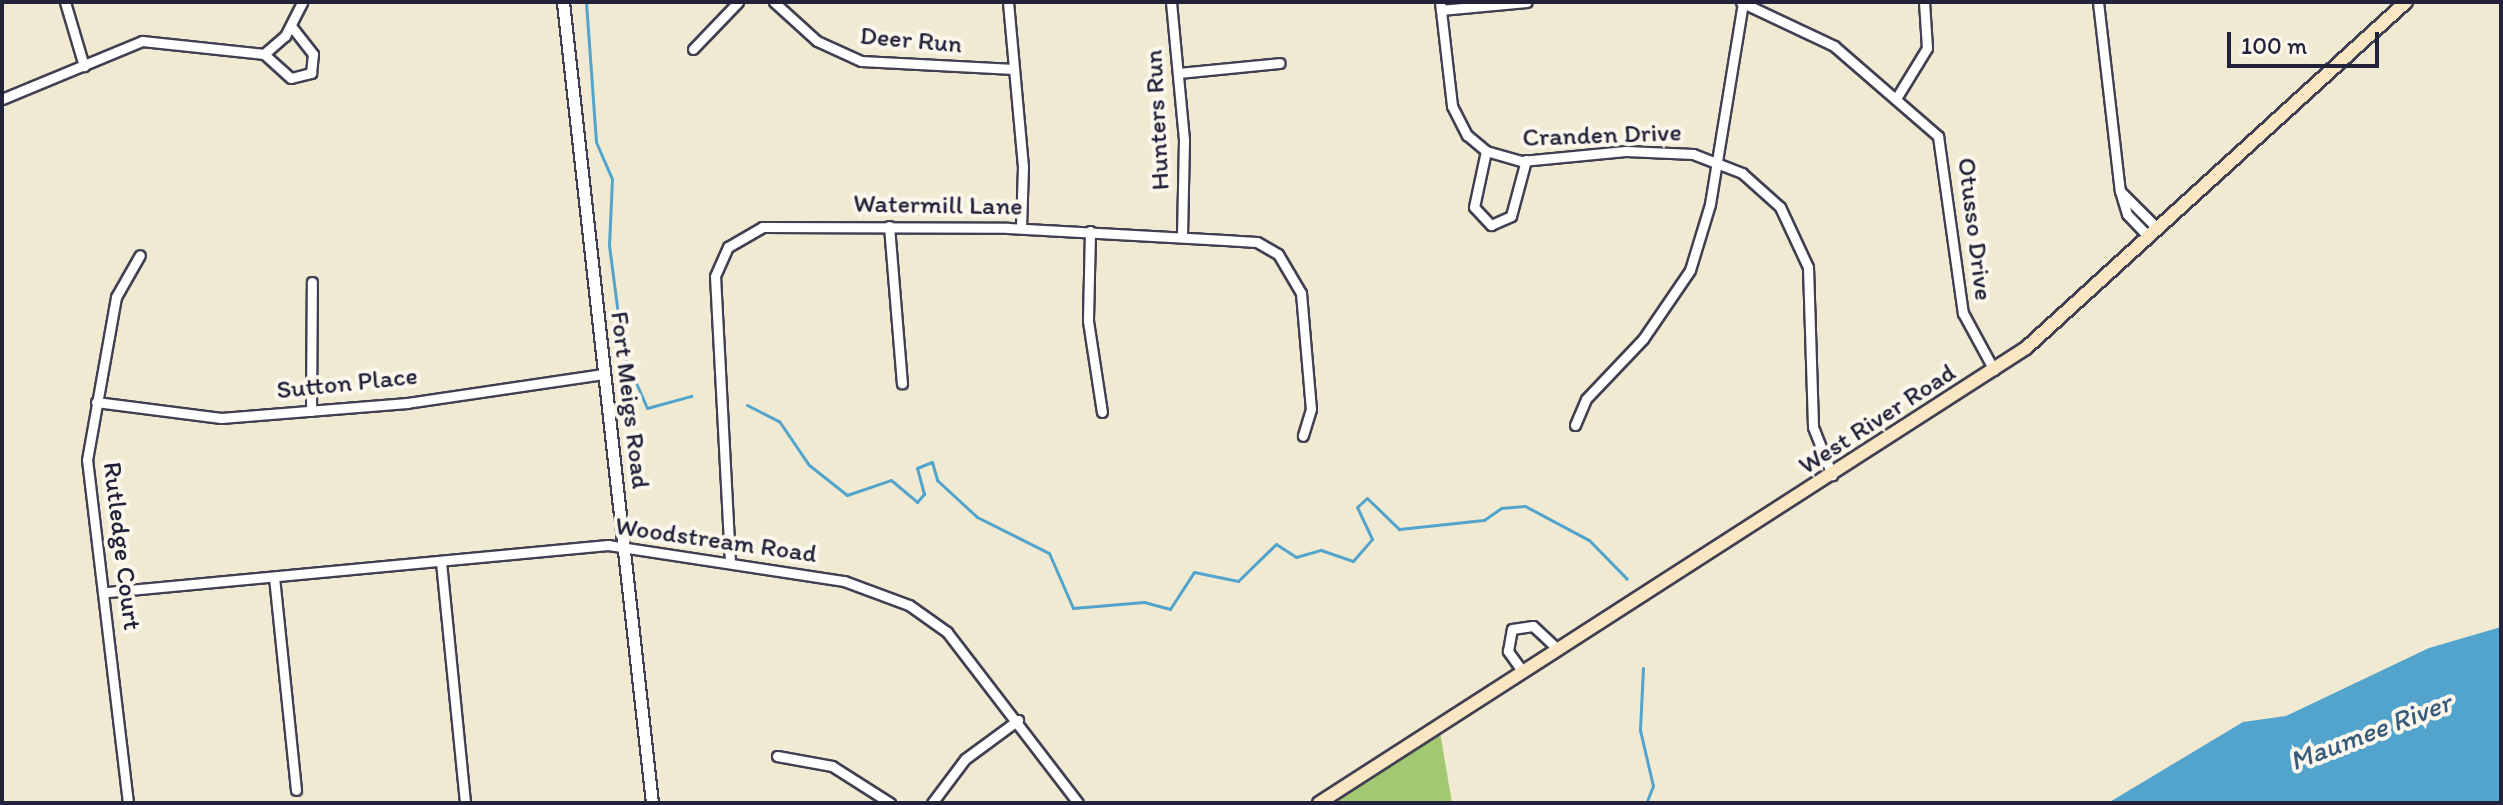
<!DOCTYPE html>
<html>
<head>
<meta charset="utf-8">
<style>
	body { margin:0 }
	#map { position:relative; width:2503px; height:805px; overflow:hidden; background:#f1ead2; font-family:Itim,sans-serif }
	div>[style] { position:absolute }
	[style*='--x'] { left:calc(var(--x)*1px); top:calc(var(--y)*1px); width:calc(var(--w)*1px); rotate:calc(var(--a)*1deg) }
	.green>* { inset:0; background:#a2c872 }
	.water>* { inset:0; background:#52a4cd }
	.stream>* { height:3px; margin:-1.5px; padding:0 1.5px; transform-origin:1.5px; border-radius:1.5px; background:#52a4cd }
	.roads { filter:drop-shadow(2px 0 #414052) drop-shadow(-2px 0 #414052) drop-shadow(0 2px #414052) drop-shadow(0 -2px #414052) }
	.minor>* { height:9px; margin:-4.5px; padding:0 4.5px; transform-origin:4.5px; border-radius:4.5px; background:#fff }
	.tertiary>* { height:11px; margin:-5.5px; padding:0 5.5px; transform-origin:5.5px; border-radius:5.5px; background:#fff }
	.secondary>* { height:12px; margin:-6px; padding:0 6px; transform-origin:6px; border-radius:6px; background:#f9e7c3 }
	span { translate:-50% -50%; white-space:nowrap; text-align:center; line-height:1.15; -webkit-text-stroke:8px #fbf7ec; paint-order:stroke }
	.street-label { font-size:26px; color:#22223b }
	.water-label { font-size:28px; color:#385c7d; font-style:italic }
	.frame { position:absolute; inset:0; border:4px solid #22223b; pointer-events:none }
	.scale { position:absolute; left:2227px; top:32px; width:152px; height:36px; box-sizing:border-box; border:4px solid #22223b; border-top:0; padding-left:10px; font-size:24px; line-height:28px; white-space:nowrap; color:#22223b; -webkit-text-stroke:6px #fbf7ec; paint-order:stroke }
</style>
</head>
<body>
<div id="map">
	<div class="green">
		<i style="clip-path:polygon(1439px 726px,1452px 803px,1318px 803px)"></i>
	</div>
	<div class="water">
		<i style="clip-path:polygon(2501px 627px,2501px 803px,2108px 803px,2243px 722px,2286px 716px,2429px 648px)"></i>
	</div>
	<div class="stream">
		<i style="--x:586;--y:2;--w:140;--a:85.9"></i>
		<i style="--x:596;--y:142;--w:40;--a:66.6"></i>
		<i style="--x:612;--y:179;--w:66;--a:92.6"></i>
		<i style="--x:609;--y:245;--w:109;--a:82.6"></i>
		<i style="--x:623;--y:353;--w:60;--a:66.4"></i>
		<i style="--x:647;--y:408;--w:46;--a:-15.3"></i>
		<i style="--x:747;--y:405;--w:36;--a:27"></i>
		<i style="--x:779;--y:421;--w:53;--a:55.7"></i>
		<i style="--x:809;--y:465;--w:48;--a:38.3"></i>
		<i style="--x:847;--y:495;--w:46;--a:-18.8"></i>
		<i style="--x:891;--y:480;--w:34;--a:40"></i>
		<i style="--x:917;--y:502;--w:11;--a:-49"></i>
		<i style="--x:924;--y:494;--w:27;--a:-105"></i>
		<i style="--x:917;--y:468;--w:16;--a:-22"></i>
		<i style="--x:932;--y:462;--w:19;--a:74"></i>
		<i style="--x:937;--y:480;--w:54;--a:42.8"></i>
		<i style="--x:977;--y:517;--w:80;--a:26.6"></i>
		<i style="--x:1049;--y:553;--w:60;--a:66.4"></i>
		<i style="--x:1073;--y:608;--w:71;--a:-4.8"></i>
		<i style="--x:1144;--y:602;--w:27;--a:15"></i>
		<i style="--x:1170;--y:609;--w:44;--a:-57"></i>
		<i style="--x:1194;--y:572;--w:45;--a:11.6"></i>
		<i style="--x:1238;--y:581;--w:53;--a:-44.2"></i>
		<i style="--x:1276;--y:544;--w:24;--a:33"></i>
		<i style="--x:1296;--y:557;--w:26;--a:-16"></i>
		<i style="--x:1321;--y:550;--w:34;--a:19"></i>
		<i style="--x:1353;--y:561;--w:29;--a:-49"></i>
		<i style="--x:1372;--y:539;--w:35;--a:-115"></i>
		<i style="--x:1357;--y:507;--w:13;--a:-42"></i>
		<i style="--x:1367;--y:498;--w:45;--a:44.1"></i>
		<i style="--x:1399;--y:529;--w:85;--a:-6"></i>
		<i style="--x:1484;--y:520;--w:21;--a:-35"></i>
		<i style="--x:1501;--y:508;--w:24;--a:-5"></i>
		<i style="--x:1525;--y:506;--w:72;--a:28"></i>
		<i style="--x:1589;--y:540;--w:54;--a:45.7"></i>
		<i style="--x:1643;--y:668;--w:62;--a:92.8"></i>
		<i style="--x:1640;--y:730;--w:57;--a:76.9"></i>
		<i style="--x:1653;--y:786;--w:18;--a:112"></i>
	</div>
	<div class="roads">
		<div class="minor">
			<i style="--x:65;--y:2;--w:67;--a:73.5"></i>
			<i style="--x:774;--y:2;--w:58;--a:42.2"></i>
			<i style="--x:817;--y:41;--w:48;--a:24.4"></i>
			<i style="--x:861;--y:61;--w:153;--a:3"></i>
			<i style="--x:1008;--y:2;--w:166;--a:84.8"></i>
			<i style="--x:1023;--y:167;--w:61;--a:91.9"></i>
			<i style="--x:1171;--y:2;--w:139;--a:84.6"></i>
			<i style="--x:1184;--y:140;--w:95;--a:91.2"></i>
			<i style="--x:1440;--y:2;--w:105;--a:83.4"></i>
			<i style="--x:1452;--y:106;--w:33;--a:63"></i>
			<i style="--x:1467;--y:135;--w:25;--a:40"></i>
			<i style="--x:1486;--y:151;--w:37;--a:16"></i>
			<i style="--x:1522;--y:161;--w:104;--a:-5.5"></i>
			<i style="--x:1626;--y:151;--w:67;--a:2.6"></i>
			<i style="--x:1693;--y:154;--w:53;--a:21.2"></i>
			<i style="--x:1742;--y:173;--w:51;--a:41.8"></i>
			<i style="--x:1780;--y:207;--w:66;--a:65"></i>
			<i style="--x:1808;--y:267;--w:160;--a:88.2"></i>
			<i style="--x:1813;--y:427;--w:52;--a:68.4"></i>
			<i style="--x:1741;--y:2;--w:103;--a:25.3"></i>
			<i style="--x:1834;--y:46;--w:138;--a:40.9"></i>
			<i style="--x:1938;--y:136;--w:179;--a:82"></i>
			<i style="--x:1963;--y:313;--w:65;--a:61.5"></i>
			<i style="--x:2098;--y:2;--w:190;--a:83.4"></i>
			<i style="--x:1441;--y:10;--w:86;--a:-5.3"></i>
			<i style="--x:693;--y:49;--w:65;--a:-46.2"></i>
			<i style="--x:264;--y:54;--w:36;--a:42"></i>
			<i style="--x:291;--y:78;--w:21;--a:-14"></i>
			<i style="--x:311;--y:73;--w:19;--a:-84"></i>
			<i style="--x:313;--y:54;--w:34;--a:-128"></i>
			<i style="--x:1178;--y:73;--w:102;--a:-5.6"></i>
			<i style="--x:1897;--y:97;--w:57;--a:-58.5"></i>
			<i style="--x:1927;--y:48;--w:46;--a:-93.7"></i>
			<i style="--x:2;--y:99;--w:152;--a:-22.5"></i>
			<i style="--x:142;--y:41;--w:123;--a:6.1"></i>
			<i style="--x:264;--y:54;--w:28;--a:-41"></i>
			<i style="--x:285;--y:36;--w:38;--a:-63"></i>
			<i style="--x:1486;--y:151;--w:57;--a:102.1"></i>
			<i style="--x:1474;--y:207;--w:25;--a:47"></i>
			<i style="--x:1491;--y:225;--w:22;--a:-24"></i>
			<i style="--x:1511;--y:216;--w:58;--a:-75"></i>
			<i style="--x:889;--y:226;--w:158;--a:85.3"></i>
			<i style="--x:1090;--y:231;--w:90;--a:91.3"></i>
			<i style="--x:1088;--y:321;--w:92;--a:81.3"></i>
			<i style="--x:2148;--y:236;--w:30;--a:-134"></i>
			<i style="--x:2127;--y:214;--w:24;--a:-107"></i>
			<i style="--x:2120;--y:191;--w:52;--a:45"></i>
			<i style="--x:96;--y:402;--w:126;--a:7.3"></i>
			<i style="--x:221;--y:418;--w:187;--a:-4.6"></i>
			<i style="--x:407;--y:403;--w:199;--a:-8.4"></i>
			<i style="--x:311;--y:411;--w:129;--a:-89.6"></i>
			<i style="--x:1575;--y:425;--w:28;--a:-67"></i>
			<i style="--x:1586;--y:399;--w:83;--a:-46.5"></i>
			<i style="--x:1643;--y:339;--w:83;--a:-55.7"></i>
			<i style="--x:1690;--y:270;--w:69;--a:-73.1"></i>
			<i style="--x:1710;--y:204;--w:205;--a:-80.7"></i>
			<i style="--x:441;--y:562;--w:242;--a:84.3"></i>
			<i style="--x:730;--y:562;--w:286;--a:-93"></i>
			<i style="--x:715;--y:276;--w:32;--a:-66"></i>
			<i style="--x:728;--y:247;--w:39;--a:-30"></i>
			<i style="--x:762;--y:227;--w:246;--a:0.2"></i>
			<i style="--x:1008;--y:228;--w:249;--a:3.2"></i>
			<i style="--x:1257;--y:242;--w:24;--a:30"></i>
			<i style="--x:1278;--y:254;--w:45;--a:59.5"></i>
			<i style="--x:1301;--y:293;--w:116;--a:85.1"></i>
			<i style="--x:1311;--y:409;--w:28;--a:107"></i>
			<i style="--x:274;--y:577;--w:214;--a:84.1"></i>
			<i style="--x:108;--y:592;--w:502;--a:-5.37"></i>
			<i style="--x:608;--y:545;--w:239;--a:8.7"></i>
			<i style="--x:844;--y:581;--w:69;--a:20.3"></i>
			<i style="--x:909;--y:605;--w:47;--a:35.4"></i>
			<i style="--x:947;--y:632;--w:215;--a:52.5"></i>
			<i style="--x:1523;--y:672;--w:26;--a:-126"></i>
			<i style="--x:1508;--y:651;--w:22;--a:-80"></i>
			<i style="--x:1512;--y:629;--w:21;--a:-8"></i>
			<i style="--x:1533;--y:626;--w:34;--a:43"></i>
			<i style="--x:777;--y:756;--w:56;--a:10.3"></i>
			<i style="--x:832;--y:766;--w:69;--a:32.5"></i>
			<i style="--x:128;--y:803;--w:345;--a:-96.8"></i>
			<i style="--x:87;--y:460;--w:166;--a:-79.9"></i>
			<i style="--x:116;--y:297;--w:48;--a:-60.3"></i>
			<i style="--x:932;--y:803;--w:55;--a:-53.1"></i>
			<i style="--x:965;--y:759;--w:66;--a:-36.3"></i>
		</div>
		<div class="tertiary">
			<i style="--x:563;--y:2;--w:806;--a:83.66"></i>
		</div>
		<div class="secondary">
			<i style="--x:1319;--y:803;--w:841;--a:-32.76"></i>
			<i style="--x:2026;--y:348;--w:514;--a:-42.32"></i>
		</div>
	</div>
	<div class="street-label">
		<span style="left:911px;top:40px;rotate:5deg">Deer Run</span>
		<span style="left:1157px;top:120px;rotate:-93deg">Hunters Run</span>
		<span style="left:1602px;top:135px;rotate:-2deg">Cranden Drive</span>
		<span style="left:938px;top:205px;rotate:1deg">Watermill Lane</span>
		<span style="left:1975px;top:229px;rotate:83deg">Otusso Drive</span>
		<span style="left:347px;top:383px;rotate:-6deg">Sutton Place</span>
		<span style="left:630px;top:400px;rotate:83deg">Fort Meigs Road</span>
		<span style="left:1877px;top:419px;rotate:-33deg">West River Road</span>
		<span style="left:716px;top:540px;rotate:8deg">Woodstream Road</span>
		<span style="left:122px;top:546px;rotate:83deg">Rutledge Court</span>
	</div>
	<div class="water-label">
		<span style="left:2370px;top:731px;rotate:-21deg">Maumee River</span>
	</div>
	<div class="frame"></div>
	<div class="scale">100 m</div>
</div>
</body>
</html>
